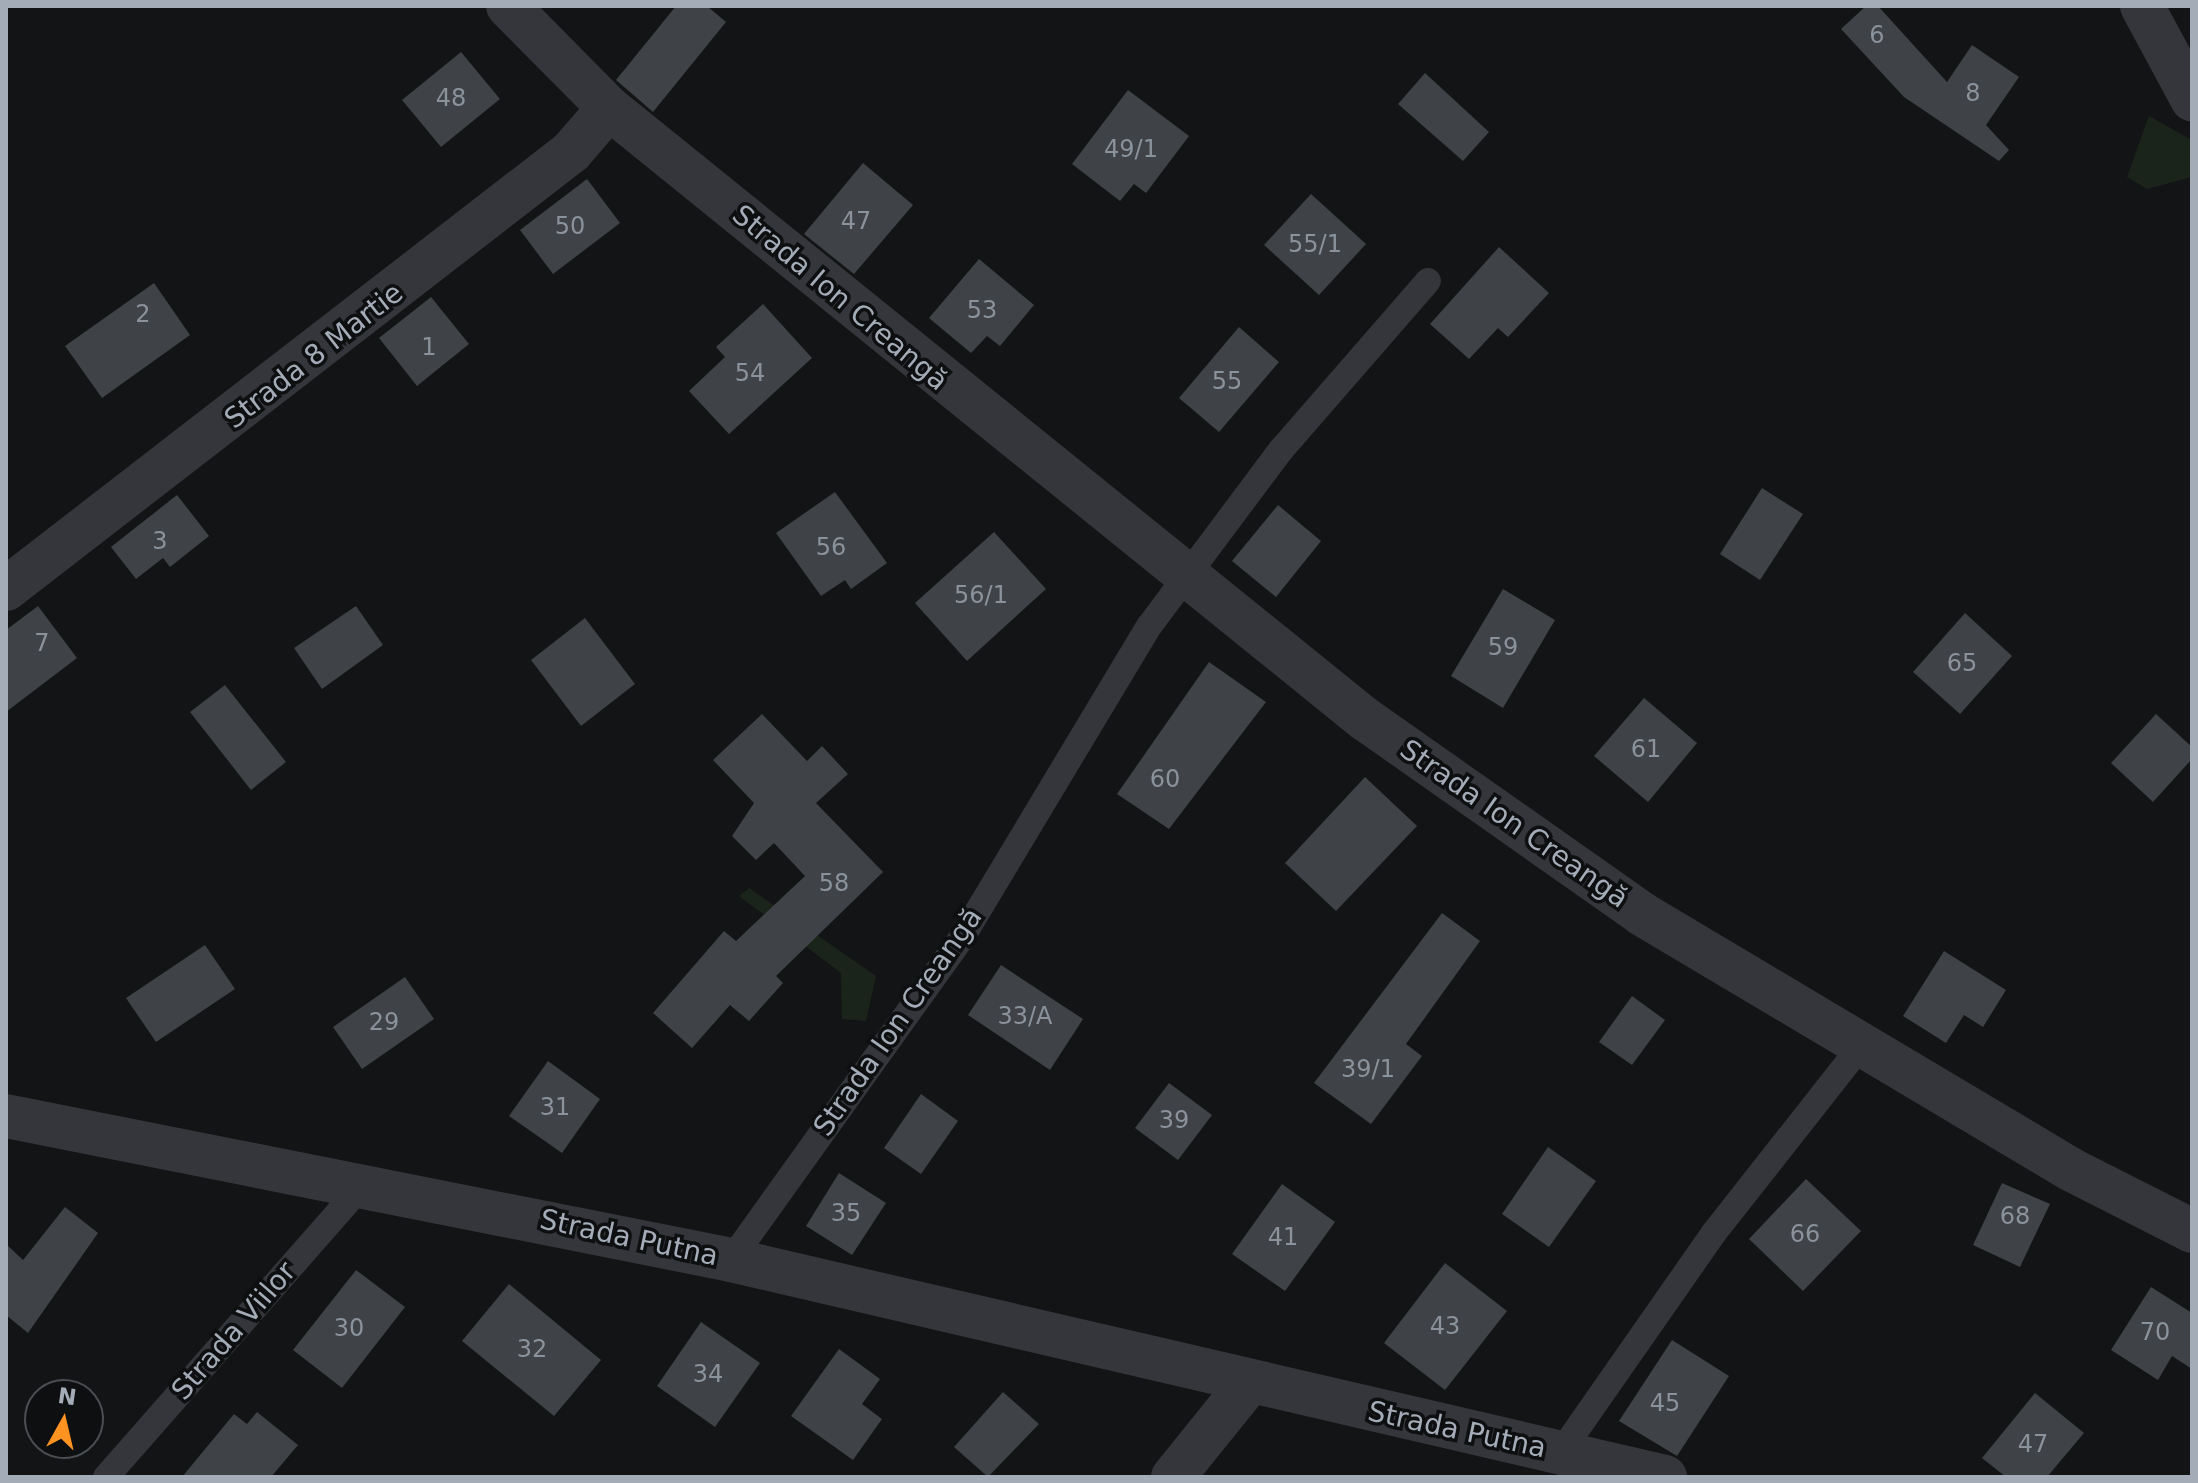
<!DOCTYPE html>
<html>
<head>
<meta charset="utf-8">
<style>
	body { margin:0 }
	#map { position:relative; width:2198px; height:1483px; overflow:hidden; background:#131415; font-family:"DejaVu Sans",sans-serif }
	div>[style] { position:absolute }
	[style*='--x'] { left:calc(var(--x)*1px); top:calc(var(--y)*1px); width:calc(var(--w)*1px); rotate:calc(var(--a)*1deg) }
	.green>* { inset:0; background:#1b241b }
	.building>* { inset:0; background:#3f4246 }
	.service>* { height:26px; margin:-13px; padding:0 13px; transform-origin:13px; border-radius:13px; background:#34363b }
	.minor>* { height:44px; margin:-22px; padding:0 22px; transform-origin:22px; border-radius:22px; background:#34363b }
	.tertiary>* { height:44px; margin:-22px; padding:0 22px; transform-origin:22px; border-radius:22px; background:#34363b }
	span { translate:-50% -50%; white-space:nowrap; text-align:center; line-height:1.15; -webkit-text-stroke:7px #0e0f10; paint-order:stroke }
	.number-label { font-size:24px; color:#8a929b }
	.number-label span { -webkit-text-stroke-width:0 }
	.street-label { font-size:28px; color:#a3acb7 }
	.frame { position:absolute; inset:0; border:8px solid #a3acb7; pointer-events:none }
	.north { position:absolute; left:24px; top:1379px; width:80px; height:80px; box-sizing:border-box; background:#0e0f10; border:2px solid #4a4e53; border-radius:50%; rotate:8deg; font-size:22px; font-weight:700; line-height:32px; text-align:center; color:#a3acb7 }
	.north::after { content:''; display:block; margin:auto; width:28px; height:36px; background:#ff9322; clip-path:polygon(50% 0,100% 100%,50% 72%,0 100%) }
</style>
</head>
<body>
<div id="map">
	<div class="green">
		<i style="clip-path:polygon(2149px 116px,2192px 140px,2192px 177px,2147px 189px,2127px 177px)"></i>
		<i style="clip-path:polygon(749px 888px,876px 976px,866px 1021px,842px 1019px,841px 973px,739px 896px)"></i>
	</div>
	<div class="building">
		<i style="clip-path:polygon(676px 6px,707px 6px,726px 22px,653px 112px,616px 80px)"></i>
		<i style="clip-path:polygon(1866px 6px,1878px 6px,1947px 82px,1972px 45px,2019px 77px,1986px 125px,2009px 150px,1999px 161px,1904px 97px,1841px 29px)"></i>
		<i style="clip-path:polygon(461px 52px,500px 99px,441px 147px,402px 100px)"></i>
		<i style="clip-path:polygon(1425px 73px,1489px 132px,1463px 161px,1398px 104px)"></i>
		<i style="clip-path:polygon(1128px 90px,1189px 136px,1146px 193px,1134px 184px,1120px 201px,1072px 164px)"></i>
		<i style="clip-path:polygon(863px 163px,913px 205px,854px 274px,804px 234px)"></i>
		<i style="clip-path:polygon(587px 179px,620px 223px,553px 274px,520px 230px)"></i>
		<i style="clip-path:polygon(1311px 194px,1366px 244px,1319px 295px,1264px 245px)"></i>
		<i style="clip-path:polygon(1499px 247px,1549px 293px,1508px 337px,1498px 328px,1469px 359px,1430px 324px)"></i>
		<i style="clip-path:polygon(979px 259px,1034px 305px,1000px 346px,987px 336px,971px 353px,929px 318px)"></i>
		<i style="clip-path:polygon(154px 283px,190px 335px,102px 398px,65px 346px)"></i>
		<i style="clip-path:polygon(431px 297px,469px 344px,417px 386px,379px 338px)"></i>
		<i style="clip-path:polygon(763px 304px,812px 358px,729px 434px,689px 391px,725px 357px,716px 347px)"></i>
		<i style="clip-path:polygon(1239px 327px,1279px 362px,1219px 432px,1179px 398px)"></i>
		<i style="clip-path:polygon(1762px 488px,1803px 514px,1760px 580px,1720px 554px)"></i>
		<i style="clip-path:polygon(835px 492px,887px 563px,851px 589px,845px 580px,821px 596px,776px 533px)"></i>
		<i style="clip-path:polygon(177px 495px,209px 536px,170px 567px,163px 558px,136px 579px,111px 547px)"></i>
		<i style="clip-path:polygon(1278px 505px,1321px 541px,1276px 597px,1232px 561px)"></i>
		<i style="clip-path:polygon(994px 532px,1046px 589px,967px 661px,915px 603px)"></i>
		<i style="clip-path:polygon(1503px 589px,1555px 620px,1503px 708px,1451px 676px)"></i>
		<i style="clip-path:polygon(38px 606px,77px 658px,6px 712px,6px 630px)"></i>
		<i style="clip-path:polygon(356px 606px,383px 645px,322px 689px,294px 648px)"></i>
		<i style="clip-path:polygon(1965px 613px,2012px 656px,1960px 714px,1913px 672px)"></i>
		<i style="clip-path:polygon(585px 618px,635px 684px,581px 726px,531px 660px)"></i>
		<i style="clip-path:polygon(1209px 662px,1266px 702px,1169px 829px,1117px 794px)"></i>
		<i style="clip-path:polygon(225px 685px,286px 762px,251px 790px,190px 712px)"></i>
		<i style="clip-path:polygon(1644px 698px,1697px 743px,1648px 802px,1594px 756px)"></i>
		<i style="clip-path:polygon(762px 714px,807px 761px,822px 746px,848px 774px,816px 803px,883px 872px,776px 976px,783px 983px,749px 1021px,730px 1005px,692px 1048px,653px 1013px,724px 931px,736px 941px,805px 876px,774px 843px,756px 860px,732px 836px,754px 803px,713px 760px)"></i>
		<i style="clip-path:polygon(2156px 714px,2192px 747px,2192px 759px,2153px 802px,2111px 763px)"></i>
		<i style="clip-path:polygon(1365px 777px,1417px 826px,1336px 911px,1285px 863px)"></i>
		<i style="clip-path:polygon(1442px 913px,1480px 941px,1406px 1044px,1422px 1056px,1371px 1124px,1314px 1083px)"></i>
		<i style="clip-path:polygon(205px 945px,235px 989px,156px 1042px,126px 998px)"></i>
		<i style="clip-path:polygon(1944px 951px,2006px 990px,1983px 1027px,1964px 1015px,1946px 1043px,1903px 1016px)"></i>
		<i style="clip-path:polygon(1001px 965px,1083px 1019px,1050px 1070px,968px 1015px)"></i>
		<i style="clip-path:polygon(405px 977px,434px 1019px,362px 1069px,333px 1027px)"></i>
		<i style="clip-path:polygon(1632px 996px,1665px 1020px,1632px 1065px,1599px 1042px)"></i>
		<i style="clip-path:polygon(548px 1061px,600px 1099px,562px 1153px,509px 1116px)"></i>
		<i style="clip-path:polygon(1169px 1083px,1212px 1115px,1178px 1160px,1135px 1128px)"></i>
		<i style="clip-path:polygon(921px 1094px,958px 1121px,921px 1174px,884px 1148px)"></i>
		<i style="clip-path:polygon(1548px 1147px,1596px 1181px,1549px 1247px,1502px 1214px)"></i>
		<i style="clip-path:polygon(839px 1173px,886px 1203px,852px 1255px,806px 1226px)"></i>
		<i style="clip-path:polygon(1806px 1179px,1861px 1231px,1803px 1291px,1749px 1239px)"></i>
		<i style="clip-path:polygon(2002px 1183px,2050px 1204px,2020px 1267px,1973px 1245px)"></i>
		<i style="clip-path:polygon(1282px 1184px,1335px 1222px,1285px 1291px,1232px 1254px)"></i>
		<i style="clip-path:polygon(65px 1207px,98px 1233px,28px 1333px,6px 1315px,6px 1244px,23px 1260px)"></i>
		<i style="clip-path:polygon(1445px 1263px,1507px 1311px,1445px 1390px,1384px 1343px)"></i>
		<i style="clip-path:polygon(356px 1270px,405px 1307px,342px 1388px,293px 1350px)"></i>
		<i style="clip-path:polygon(509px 1284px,601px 1360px,554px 1416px,462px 1341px)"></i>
		<i style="clip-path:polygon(2151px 1287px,2192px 1313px,2192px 1369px,2172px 1356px,2158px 1380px,2111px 1350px)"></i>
		<i style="clip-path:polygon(701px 1322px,760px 1363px,715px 1427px,657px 1386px)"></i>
		<i style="clip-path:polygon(1672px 1340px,1729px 1376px,1677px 1456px,1619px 1421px)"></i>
		<i style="clip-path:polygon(839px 1349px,880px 1379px,862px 1404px,882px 1419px,853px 1460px,791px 1416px)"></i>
		<i style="clip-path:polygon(1003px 1392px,1039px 1424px,988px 1477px,954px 1447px)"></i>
		<i style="clip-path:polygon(2035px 1393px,2084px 1433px,2047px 1477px,2006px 1477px,1982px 1458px)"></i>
		<i style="clip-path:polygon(257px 1412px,298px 1445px,271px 1477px,182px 1477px,234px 1414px,247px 1424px)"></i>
	</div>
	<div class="service">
		<i style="--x:731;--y:1260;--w:395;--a:-54.4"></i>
		<i style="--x:961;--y:939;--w:366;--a:-59"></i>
		<i style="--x:1150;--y:625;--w:219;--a:-53.2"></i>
		<i style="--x:1281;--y:450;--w:224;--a:-49"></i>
		<i style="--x:1561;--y:1452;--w:266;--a:-55.1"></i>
		<i style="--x:1713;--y:1234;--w:238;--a:-51.8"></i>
		<i style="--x:106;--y:1477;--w:390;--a:-48.7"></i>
	</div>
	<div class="minor">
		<i style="--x:2142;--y:6;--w:106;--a:61.7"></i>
		<i style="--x:6;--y:589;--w:714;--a:-37.72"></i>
		<i style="--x:571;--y:152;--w:58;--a:-49.2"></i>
		<i style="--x:6;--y:1116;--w:739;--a:11.23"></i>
		<i style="--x:731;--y:1260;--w:959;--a:13.08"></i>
		<i style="--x:1173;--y:1477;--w:119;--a:-51.1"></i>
	</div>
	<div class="tertiary">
		<i style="--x:508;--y:6;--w:144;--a:45.3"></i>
		<i style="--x:609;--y:108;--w:972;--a:38.95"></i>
		<i style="--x:1365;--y:719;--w:339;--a:35.1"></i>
		<i style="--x:1642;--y:914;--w:500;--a:30.77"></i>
		<i style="--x:2072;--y:1170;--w:135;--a:26.9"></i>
	</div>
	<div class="number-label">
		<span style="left:1877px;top:36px">6</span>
		<span style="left:1973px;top:94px">8</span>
		<span style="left:451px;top:99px">48</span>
		<span style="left:1131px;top:150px">49/1</span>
		<span style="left:856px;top:222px">47</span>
		<span style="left:570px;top:227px">50</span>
		<span style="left:1315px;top:245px">55/1</span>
		<span style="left:982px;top:311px">53</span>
		<span style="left:143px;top:315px">2</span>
		<span style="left:429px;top:348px">1</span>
		<span style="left:750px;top:374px">54</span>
		<span style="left:1227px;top:382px">55</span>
		<span style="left:160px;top:542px">3</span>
		<span style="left:831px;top:548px">56</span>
		<span style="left:981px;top:596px">56/1</span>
		<span style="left:42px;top:644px">7</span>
		<span style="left:1503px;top:648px">59</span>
		<span style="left:1962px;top:664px">65</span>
		<span style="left:1646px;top:750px">61</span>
		<span style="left:1165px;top:780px">60</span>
		<span style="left:834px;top:884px">58</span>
		<span style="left:1025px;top:1017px">33/A</span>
		<span style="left:384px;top:1023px">29</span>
		<span style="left:1368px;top:1070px">39/1</span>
		<span style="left:555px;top:1108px">31</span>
		<span style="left:1174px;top:1121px">39</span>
		<span style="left:846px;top:1214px">35</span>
		<span style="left:2015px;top:1217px">68</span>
		<span style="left:1805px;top:1235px">66</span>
		<span style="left:1283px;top:1238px">41</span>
		<span style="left:1445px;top:1327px">43</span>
		<span style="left:349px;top:1329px">30</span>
		<span style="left:2155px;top:1333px">70</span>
		<span style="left:532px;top:1350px">32</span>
		<span style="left:708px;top:1375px">34</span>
		<span style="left:1665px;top:1404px">45</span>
		<span style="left:2033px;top:1445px">47</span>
	</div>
	<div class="street-label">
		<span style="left:840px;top:298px;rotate:40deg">Strada Ion Creangă</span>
		<span style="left:314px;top:356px;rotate:-38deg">Strada 8 Martie</span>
		<span style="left:1514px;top:824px;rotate:35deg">Strada Ion Creangă</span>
		<span style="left:898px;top:1022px;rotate:-55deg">Strada Ion Creangă</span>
		<span style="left:629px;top:1238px;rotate:12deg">Strada Putna</span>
		<span style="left:234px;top:1331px;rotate:-49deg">Strada Viilor</span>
		<span style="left:1457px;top:1430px;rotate:12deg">Strada Putna</span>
	</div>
	<div class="frame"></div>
	<div class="north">N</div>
</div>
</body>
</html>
